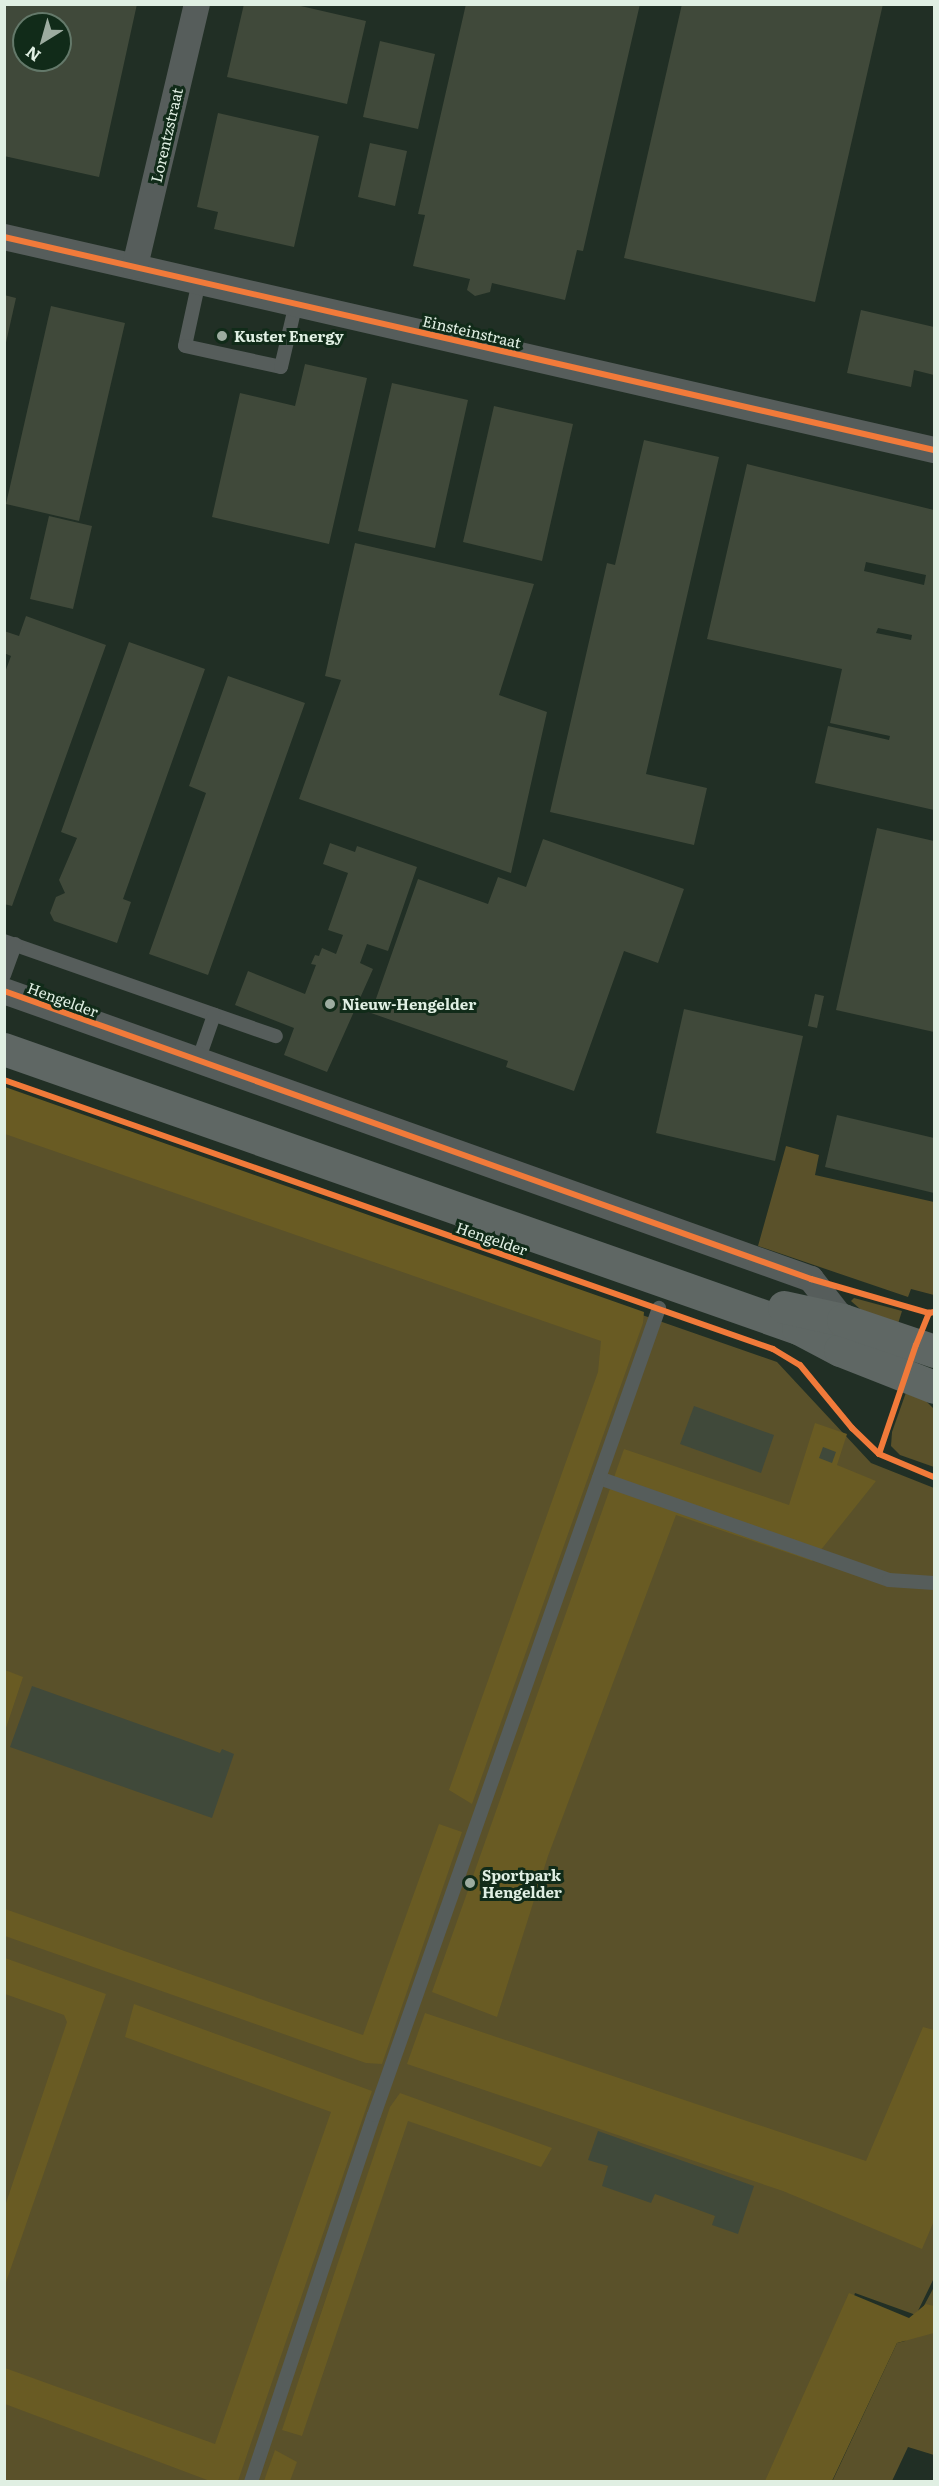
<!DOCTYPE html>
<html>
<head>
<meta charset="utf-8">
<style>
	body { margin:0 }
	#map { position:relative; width:939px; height:2486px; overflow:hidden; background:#212f25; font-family:Literata,serif }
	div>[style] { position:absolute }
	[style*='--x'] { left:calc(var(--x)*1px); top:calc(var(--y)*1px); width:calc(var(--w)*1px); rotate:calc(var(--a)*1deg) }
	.green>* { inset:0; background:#5a512a }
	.forest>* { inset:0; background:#695b23 }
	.building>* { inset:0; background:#40493a }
	.lane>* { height:14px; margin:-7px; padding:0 7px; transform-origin:7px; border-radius:7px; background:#565d5b }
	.street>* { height:26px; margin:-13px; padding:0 13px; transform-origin:13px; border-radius:13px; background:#565d5b }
	.secondary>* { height:33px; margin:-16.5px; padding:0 16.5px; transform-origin:16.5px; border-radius:16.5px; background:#5f6764 }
	.cycleway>* { height:6px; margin:-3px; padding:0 3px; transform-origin:3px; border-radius:3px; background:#f17a3a }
	.dots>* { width:16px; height:16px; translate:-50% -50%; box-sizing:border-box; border:3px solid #112b19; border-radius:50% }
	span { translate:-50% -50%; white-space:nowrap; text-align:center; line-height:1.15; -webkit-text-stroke:6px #112b19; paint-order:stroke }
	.street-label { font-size:15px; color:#e0efe3 }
	.poi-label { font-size:15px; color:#e0efe3; font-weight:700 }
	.left { translate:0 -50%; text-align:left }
	.frame { position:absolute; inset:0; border:6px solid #e0efe3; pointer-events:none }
	.north { position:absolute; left:12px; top:12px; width:60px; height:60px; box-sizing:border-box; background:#112b19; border:2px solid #64796a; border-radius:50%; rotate:217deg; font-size:16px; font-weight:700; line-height:24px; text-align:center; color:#e0efe3 }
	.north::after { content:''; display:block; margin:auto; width:21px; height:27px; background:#9daca0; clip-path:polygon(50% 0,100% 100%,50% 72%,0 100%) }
</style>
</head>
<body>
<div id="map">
	<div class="green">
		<i style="clip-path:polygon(5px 1093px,777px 1362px,871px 1463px,934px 1488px,934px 2278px,916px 2315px,855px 2293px,793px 2481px,5px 2481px)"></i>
		<i style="clip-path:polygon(786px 1146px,819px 1155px,815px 1175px,934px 1202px,934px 1295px,911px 1289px,908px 1297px,758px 1246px)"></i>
		<i style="clip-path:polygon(854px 1298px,902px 1311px,897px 1327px,868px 1316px,851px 1301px)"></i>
		<i style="clip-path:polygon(909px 1384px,934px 1409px,934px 1467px,900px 1455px,891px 1446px,892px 1432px)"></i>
		<i style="clip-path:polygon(934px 2287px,934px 2455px,908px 2447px,892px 2481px,832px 2482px,897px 2343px,905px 2341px)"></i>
	</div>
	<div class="forest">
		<i style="clip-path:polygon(5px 1087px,644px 1312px,643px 1323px,472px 1804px,449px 1790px,598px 1372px,601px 1341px,5px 1134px)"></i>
		<i style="clip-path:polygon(815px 1423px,847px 1434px,837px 1465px,876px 1481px,812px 1561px,676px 1515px,548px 1856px,497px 2017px,432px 1992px,624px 1449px,789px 1505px)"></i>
		<i style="clip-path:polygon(5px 1670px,23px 1677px,5px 1731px,4px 1670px)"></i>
		<i style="clip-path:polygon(439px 1824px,462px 1832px,382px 2064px,366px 2063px,5px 1936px,5px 1909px,363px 2035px)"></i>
		<i style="clip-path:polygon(5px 1958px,106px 1994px,5px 2285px,5px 2206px,67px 2022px,64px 2015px,5px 1994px)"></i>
		<i style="clip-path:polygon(134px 2004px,372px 2091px,238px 2481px,210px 2481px,5px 2404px,5px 2368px,215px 2444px,331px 2112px,125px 2037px)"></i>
		<i style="clip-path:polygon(425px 2013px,866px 2161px,923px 2027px,934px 2030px,934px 2221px,922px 2249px,783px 2191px,407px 2064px)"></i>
		<i style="clip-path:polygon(400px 2093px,552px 2148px,541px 2167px,408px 2121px,302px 2436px,282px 2430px,390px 2107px)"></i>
		<i style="clip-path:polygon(849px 2293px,909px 2318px,926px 2304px,934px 2306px,934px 2333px,897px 2343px,832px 2481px,765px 2481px)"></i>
		<i style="clip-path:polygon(275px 2450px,297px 2462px,290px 2481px,264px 2481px)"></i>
	</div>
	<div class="building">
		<i style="clip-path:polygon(evenodd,4px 4px,137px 4px,99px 177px,4px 156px,4px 4px,24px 24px,60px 24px,60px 60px,24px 60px,24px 24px)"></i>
		<i style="clip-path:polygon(244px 4px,292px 4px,366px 21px,347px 104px,227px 77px)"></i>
		<i style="clip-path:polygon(466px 4px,640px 4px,583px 251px,577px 250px,565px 300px,492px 283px,490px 292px,475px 296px,467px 290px,470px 279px,413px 266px,425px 215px,418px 214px)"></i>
		<i style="clip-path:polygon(682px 4px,883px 4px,815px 302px,624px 258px)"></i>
		<i style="clip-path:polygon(380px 41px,435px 54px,418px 129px,363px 117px)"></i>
		<i style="clip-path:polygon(218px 113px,319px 136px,294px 247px,214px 229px,218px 212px,197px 207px)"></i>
		<i style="clip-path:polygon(370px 143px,407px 151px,395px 206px,358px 197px)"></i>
		<i style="clip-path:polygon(4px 295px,16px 298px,5px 347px,4px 347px)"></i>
		<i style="clip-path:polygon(51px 306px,125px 323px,79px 521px,6px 504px)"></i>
		<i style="clip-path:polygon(861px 310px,934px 327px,934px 375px,914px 370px,911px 387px,847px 373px)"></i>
		<i style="clip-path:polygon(305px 364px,367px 378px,329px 544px,212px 517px,240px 393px,295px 406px)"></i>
		<i style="clip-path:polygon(392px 383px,468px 400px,435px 548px,358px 531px)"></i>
		<i style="clip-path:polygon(494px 406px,573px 424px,542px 561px,463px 542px)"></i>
		<i style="clip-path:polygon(644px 440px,719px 457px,646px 774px,707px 788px,694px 845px,550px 812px,607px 563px,615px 565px)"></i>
		<i style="clip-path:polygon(evenodd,747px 464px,934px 510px,934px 810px,815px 783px,828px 726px,889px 740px,890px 736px,830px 723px,842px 669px,707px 639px,747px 464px,866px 562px,926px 575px,924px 585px,864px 571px,866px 562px,747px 464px,878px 628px,912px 635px,911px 640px,876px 633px,878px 628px)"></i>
		<i style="clip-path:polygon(49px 516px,92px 526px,73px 609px,30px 599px)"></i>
		<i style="clip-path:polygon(355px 543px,534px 584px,499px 695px,547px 712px,511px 873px,299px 799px,341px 680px,325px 676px)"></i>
		<i style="clip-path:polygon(26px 616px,106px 645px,12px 906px,4px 904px,4px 675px,11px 656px,4px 653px,4px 631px,19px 636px)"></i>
		<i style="clip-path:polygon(129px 642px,205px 669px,123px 899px,131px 902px,117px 943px,54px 921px,50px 913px,56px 897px,65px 893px,59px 880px,77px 838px,61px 832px)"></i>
		<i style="clip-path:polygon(228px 676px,305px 703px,208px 975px,149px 954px,206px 793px,189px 786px)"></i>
		<i style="clip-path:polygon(877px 828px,934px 841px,934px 1032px,836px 1010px)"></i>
		<i style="clip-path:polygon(543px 839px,684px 889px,658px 963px,624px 951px,574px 1091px,506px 1067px,508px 1061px,371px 1013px,418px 879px,488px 904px,498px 877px,526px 887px)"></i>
		<i style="clip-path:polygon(330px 843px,355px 852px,357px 846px,417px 867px,388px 951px,367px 944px,360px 963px,373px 969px,327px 1072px,284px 1055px,294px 1028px,235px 1005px,248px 971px,305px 994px,316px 965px,311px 964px,315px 955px,319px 956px,322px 948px,336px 954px,343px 935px,328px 930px,348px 873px,323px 864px)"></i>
		<i style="clip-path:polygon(815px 994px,824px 996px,817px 1028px,808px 1026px)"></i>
		<i style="clip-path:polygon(684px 1009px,803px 1036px,775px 1161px,656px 1133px)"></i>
		<i style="clip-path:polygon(837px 1115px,934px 1138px,934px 1193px,825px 1167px)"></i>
		<i style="clip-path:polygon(694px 1406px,774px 1435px,761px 1473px,680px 1444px)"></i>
		<i style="clip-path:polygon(823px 1447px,836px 1452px,832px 1463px,819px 1458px)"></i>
		<i style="clip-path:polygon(32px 1686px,220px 1753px,222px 1749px,234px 1754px,212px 1818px,10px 1747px)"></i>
		<i style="clip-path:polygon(598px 2131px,754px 2186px,738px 2234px,712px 2225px,715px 2216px,655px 2194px,651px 2203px,602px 2186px,608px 2166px,588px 2160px)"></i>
	</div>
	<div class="lane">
		<i style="--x:199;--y:281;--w:66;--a:102.2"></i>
		<i style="--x:185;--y:346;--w:98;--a:12.3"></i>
		<i style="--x:281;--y:367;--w:66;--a:-76.8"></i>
		<i style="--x:4;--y:941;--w:288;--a:19.3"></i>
		<i style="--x:4;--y:975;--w:33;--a:-70"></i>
		<i style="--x:198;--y:1061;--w:49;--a:-70.8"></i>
		<i style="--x:599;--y:1478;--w:307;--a:19.4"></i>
		<i style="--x:889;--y:1580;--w:45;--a:3.8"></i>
		<i style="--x:251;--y:2482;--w:387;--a:-71.5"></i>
		<i style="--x:374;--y:2115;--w:856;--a:-70.55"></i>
	</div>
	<div class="street">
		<i style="--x:4;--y:237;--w:954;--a:12.9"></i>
		<i style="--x:135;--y:266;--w:269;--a:-76.7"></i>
		<i style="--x:4;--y:991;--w:857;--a:19.64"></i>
		<i style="--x:811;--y:1279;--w:52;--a:52"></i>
	</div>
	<div class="secondary">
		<i style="--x:4;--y:1049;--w:842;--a:19.36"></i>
		<i style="--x:798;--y:1328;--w:47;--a:27.6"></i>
		<i style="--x:840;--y:1350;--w:101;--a:21.5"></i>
		<i style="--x:784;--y:1307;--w:60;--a:12.4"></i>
		<i style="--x:843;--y:1320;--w:96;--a:18.8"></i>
	</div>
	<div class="cycleway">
		<i style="--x:4;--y:237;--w:954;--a:12.9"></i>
		<i style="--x:4;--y:991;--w:857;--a:19.64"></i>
		<i style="--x:811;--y:1279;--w:123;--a:16.1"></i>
		<i style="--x:4;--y:1080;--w:815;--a:19.28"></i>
		<i style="--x:773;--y:1349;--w:31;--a:31"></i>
		<i style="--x:800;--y:1365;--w:82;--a:50.5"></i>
		<i style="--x:852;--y:1428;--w:37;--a:44"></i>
		<i style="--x:879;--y:1454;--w:60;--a:22.7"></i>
		<i style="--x:879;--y:1454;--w:115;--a:-71.3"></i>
		<i style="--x:916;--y:1345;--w:35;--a:-68"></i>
		<i style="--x:929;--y:1313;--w:5;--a:-11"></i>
	</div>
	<div class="dots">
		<i style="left:222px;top:336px;background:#9daca0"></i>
		<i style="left:330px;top:1004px;background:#9daca0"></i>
		<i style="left:470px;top:1883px;background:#9daca0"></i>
	</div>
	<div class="street-label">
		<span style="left:166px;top:135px;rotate:-77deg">Lorentzstraat</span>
		<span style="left:472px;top:331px;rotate:13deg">Einsteinstraat</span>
		<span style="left:63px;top:999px;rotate:20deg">Hengelder</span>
		<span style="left:492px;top:1238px;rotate:19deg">Hengelder</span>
	</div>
	<div class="poi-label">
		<span class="left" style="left:234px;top:336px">Kuster Energy</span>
		<span class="left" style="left:342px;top:1004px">Nieuw-Hengelder</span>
		<span class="left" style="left:482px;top:1883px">Sportpark<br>Hengelder</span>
	</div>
	<div class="frame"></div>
	<div class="north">N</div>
</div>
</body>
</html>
